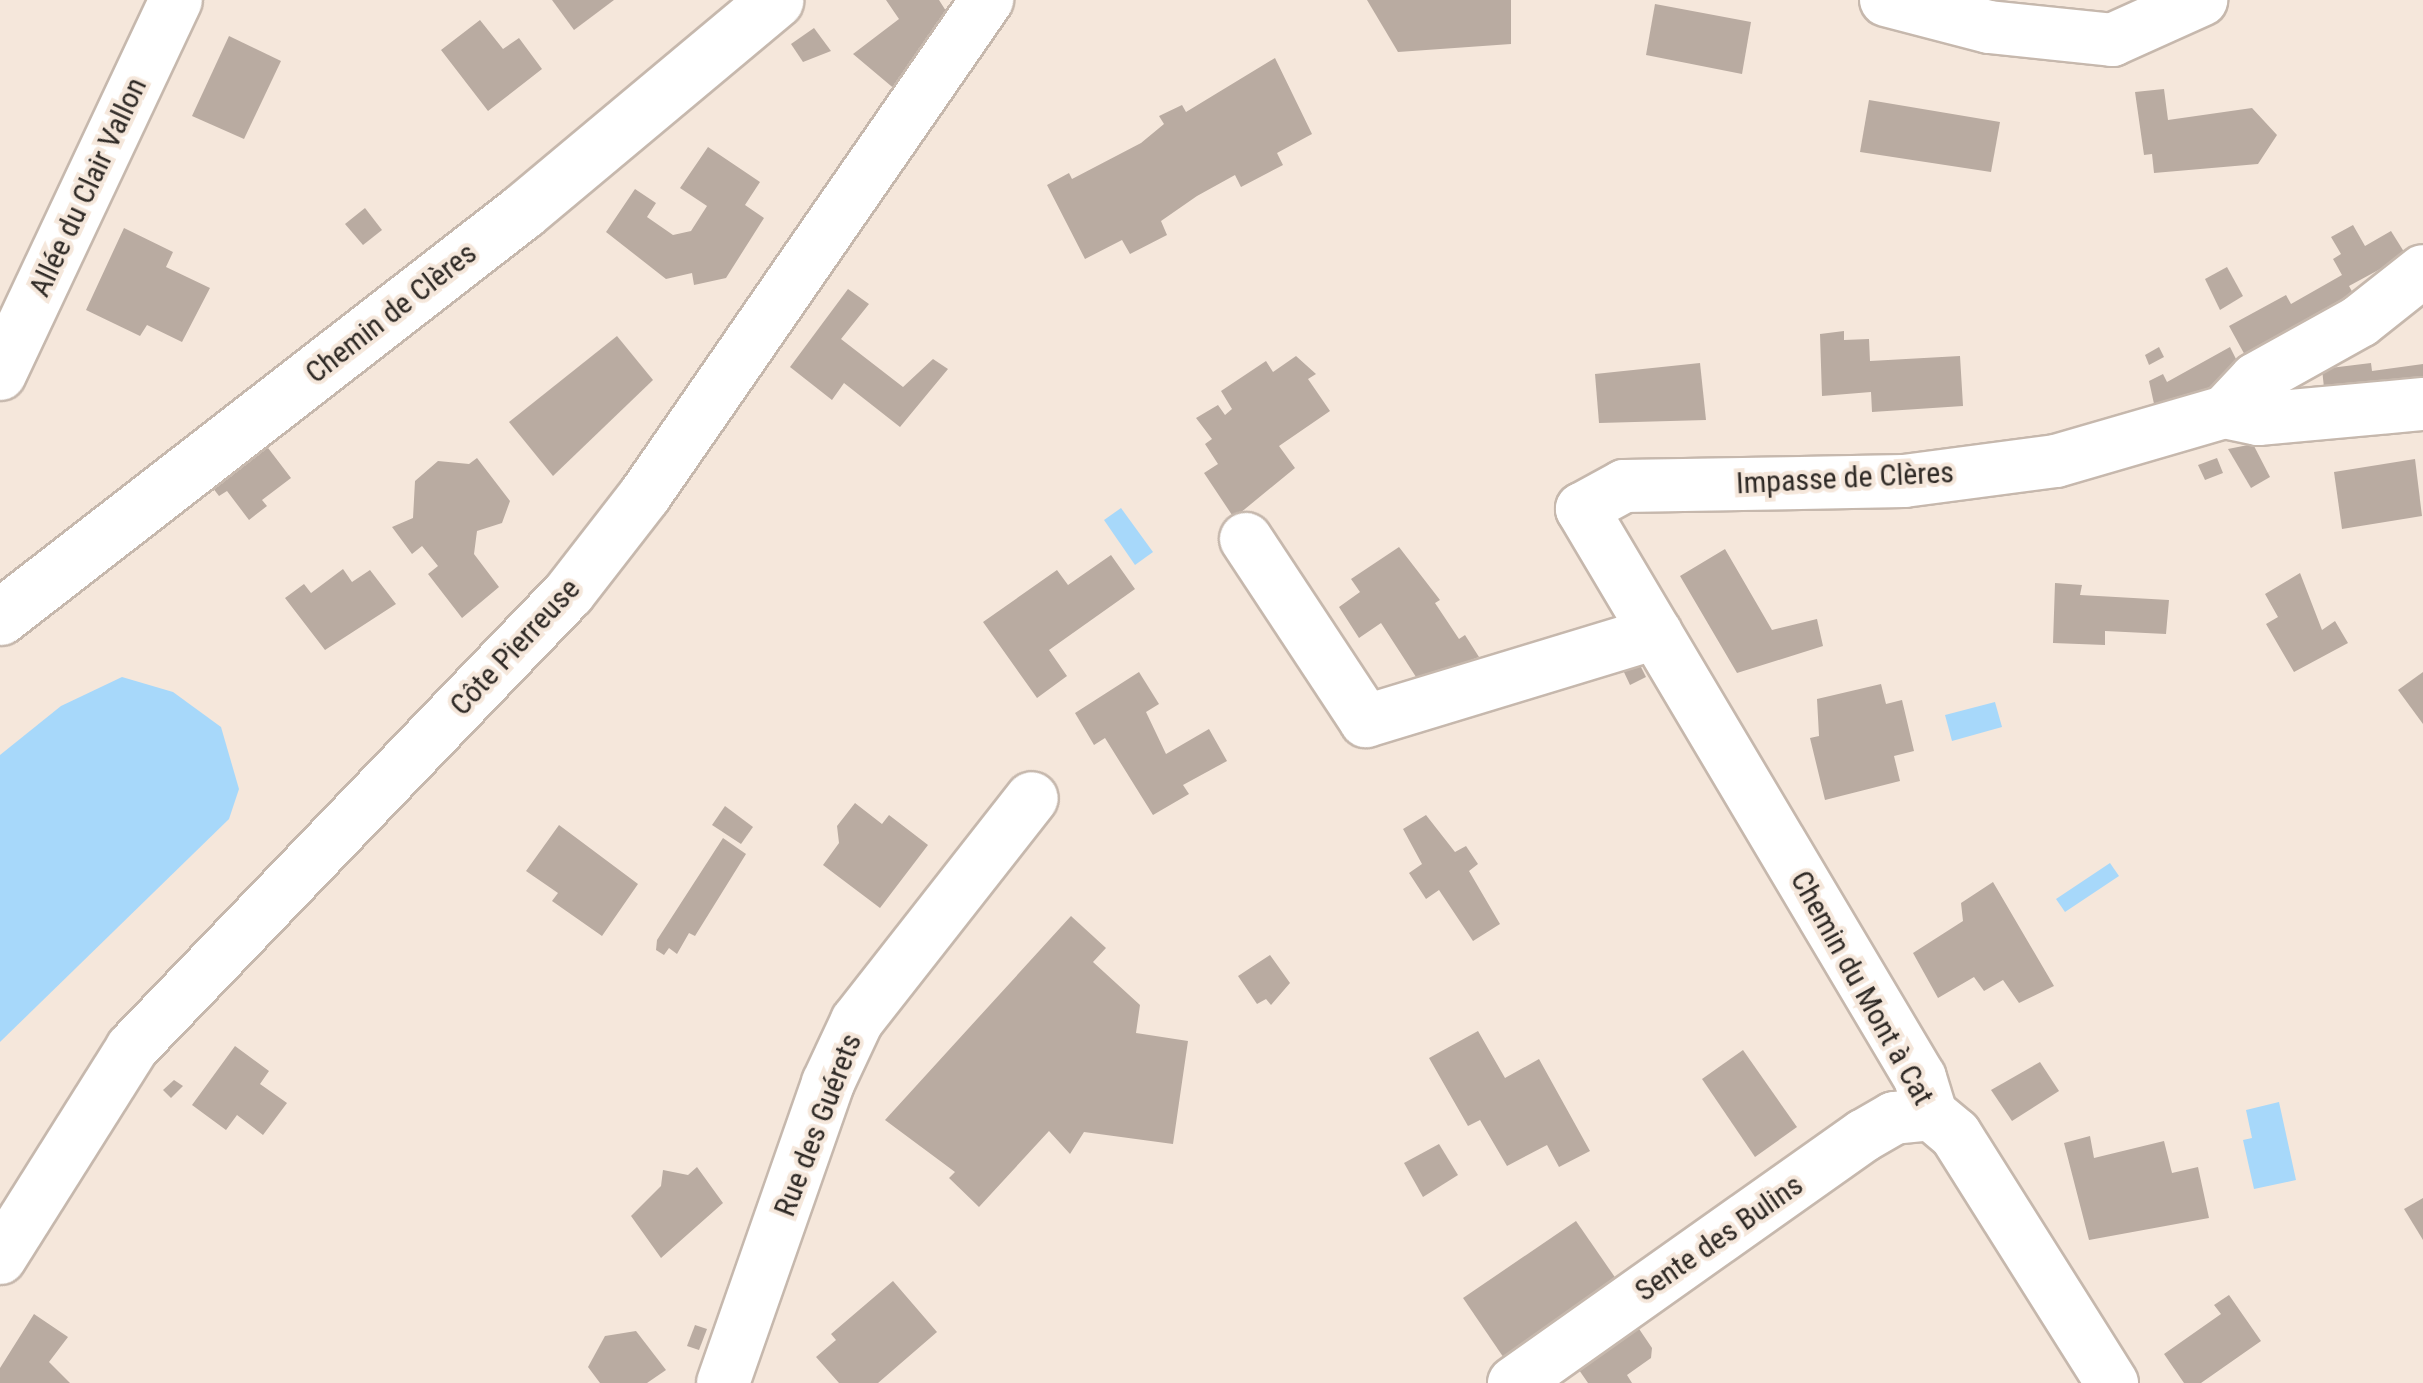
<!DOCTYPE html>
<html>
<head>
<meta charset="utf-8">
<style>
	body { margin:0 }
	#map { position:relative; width:2423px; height:1383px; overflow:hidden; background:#f5e7db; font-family:"Roboto Condensed",sans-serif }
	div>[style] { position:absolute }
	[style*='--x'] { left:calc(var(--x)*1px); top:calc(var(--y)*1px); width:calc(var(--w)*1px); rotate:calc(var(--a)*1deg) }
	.water>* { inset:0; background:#a7d8fa }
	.building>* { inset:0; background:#b9aba1 }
	.roads { filter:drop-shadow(2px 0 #c6b8ad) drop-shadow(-2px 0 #c6b8ad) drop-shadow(0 2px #c6b8ad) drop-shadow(0 -2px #c6b8ad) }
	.minor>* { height:52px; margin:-26px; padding:0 26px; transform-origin:26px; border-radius:26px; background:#fff }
	.tertiary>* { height:55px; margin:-27.5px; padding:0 27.5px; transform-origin:27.5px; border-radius:27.5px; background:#fff }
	span { translate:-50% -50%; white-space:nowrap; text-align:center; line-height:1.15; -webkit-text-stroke:8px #f5e7db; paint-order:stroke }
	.street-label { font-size:30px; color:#2f2a26 }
</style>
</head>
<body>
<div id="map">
	<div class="water">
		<i style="clip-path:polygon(1121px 508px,1153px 552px,1135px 565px,1104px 520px)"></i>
		<i style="clip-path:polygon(122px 677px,173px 692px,221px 727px,239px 789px,229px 819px,0 1042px,0 755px,61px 706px)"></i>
		<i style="clip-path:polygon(1995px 702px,2002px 727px,1952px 741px,1945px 715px)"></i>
		<i style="clip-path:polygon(2110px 863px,2119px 876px,2065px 912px,2056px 899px)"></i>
		<i style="clip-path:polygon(2279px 1102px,2296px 1180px,2254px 1189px,2243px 1140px,2252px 1138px,2246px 1110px)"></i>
	</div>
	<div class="building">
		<i style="clip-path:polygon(552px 0,614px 0,574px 30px)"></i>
		<i style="clip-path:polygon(886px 0,939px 0,946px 11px,897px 91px,853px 54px,899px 19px)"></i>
		<i style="clip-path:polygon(1367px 0,1511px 0,1511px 44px,1398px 52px)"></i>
		<i style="clip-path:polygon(1655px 4px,1751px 22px,1742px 74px,1646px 55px)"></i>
		<i style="clip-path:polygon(480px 20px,503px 49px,519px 38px,542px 69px,488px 111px,441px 50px)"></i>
		<i style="clip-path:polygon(814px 28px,831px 51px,803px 62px,791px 44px)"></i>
		<i style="clip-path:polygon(229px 36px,281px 61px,244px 139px,192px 116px)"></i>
		<i style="clip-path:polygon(1275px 58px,1312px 134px,1277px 153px,1283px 165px,1241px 187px,1235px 175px,1197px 196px,1161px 221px,1167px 235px,1130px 254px,1122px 240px,1085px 259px,1047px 185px,1069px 173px,1072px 179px,1141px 143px,1164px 124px,1159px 116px,1182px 105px,1186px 112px)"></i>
		<i style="clip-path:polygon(2164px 89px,2168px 120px,2252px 108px,2277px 135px,2258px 164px,2154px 173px,2152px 154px,2144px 155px,2135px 92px)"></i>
		<i style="clip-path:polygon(1869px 100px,2000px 122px,1991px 172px,1860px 152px)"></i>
		<i style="clip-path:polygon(708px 147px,760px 182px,745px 205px,764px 218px,726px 278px,694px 285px,692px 273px,666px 279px,606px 232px,635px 189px,656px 203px,647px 217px,673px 235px,691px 231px,707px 206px,680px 188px)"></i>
		<i style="clip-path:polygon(365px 208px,382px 230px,363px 245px,345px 224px)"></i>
		<i style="clip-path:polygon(2353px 225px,2365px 246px,2391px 231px,2406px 255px,2349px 286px,2359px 304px,2252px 368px,2229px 326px,2286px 295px,2291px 304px,2342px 275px,2333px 259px,2341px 254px,2331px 237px)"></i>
		<i style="clip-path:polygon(124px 228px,173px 252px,166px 267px,210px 288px,182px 342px,147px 325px,140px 336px,86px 310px)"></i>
		<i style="clip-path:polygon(2227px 267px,2243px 296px,2220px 310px,2205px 279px)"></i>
		<i style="clip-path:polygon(848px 289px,869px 304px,841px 339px,903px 387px,933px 359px,948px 369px,900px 427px,844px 383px,832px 400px,790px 367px)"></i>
		<i style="clip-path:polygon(1844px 331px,1844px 340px,1869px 339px,1870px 361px,1960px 356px,1963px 406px,1872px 412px,1871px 392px,1822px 396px,1820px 334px)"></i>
		<i style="clip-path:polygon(617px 336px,653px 380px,553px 476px,509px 422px)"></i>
		<i style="clip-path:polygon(2159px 347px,2164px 357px,2149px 365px,2145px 355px)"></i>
		<i style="clip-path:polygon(2230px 347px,2243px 373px,2156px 413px,2149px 381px,2163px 374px,2167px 382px)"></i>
		<i style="clip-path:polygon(1296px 356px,1316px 374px,1308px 379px,1330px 411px,1279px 446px,1295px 468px,1234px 518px,1204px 473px,1218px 464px,1205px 444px,1212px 439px,1196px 418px,1218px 405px,1225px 415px,1232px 409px,1221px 391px,1266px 361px,1273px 372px)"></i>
		<i style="clip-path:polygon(1700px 363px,1706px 420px,1599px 423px,1595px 374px)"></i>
		<i style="clip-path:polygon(2371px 363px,2372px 371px,2423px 364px,2423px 385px,2325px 397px,2322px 369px)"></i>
		<i style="clip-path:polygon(265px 444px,291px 478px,262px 500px,267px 506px,249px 520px,227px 491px,219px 496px,203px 475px)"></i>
		<i style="clip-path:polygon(2253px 444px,2270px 477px,2251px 488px,2228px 449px)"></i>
		<i style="clip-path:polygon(477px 458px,510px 501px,502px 523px,477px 531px,474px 554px,499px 587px,462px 618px,428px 574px,438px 566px,422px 546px,412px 554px,392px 527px,413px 518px,415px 481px,438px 461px,469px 464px)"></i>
		<i style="clip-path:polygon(2217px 458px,2223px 473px,2205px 480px,2198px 465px)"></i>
		<i style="clip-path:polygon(2415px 459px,2422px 516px,2342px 529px,2334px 472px)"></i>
		<i style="clip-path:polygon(1399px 547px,1440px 600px,1435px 603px,1459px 639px,1465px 635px,1479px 657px,1418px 680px,1381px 623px,1359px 638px,1339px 607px,1360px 592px,1351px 579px)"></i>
		<i style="clip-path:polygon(1725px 549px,1772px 630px,1817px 619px,1823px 646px,1737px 673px,1680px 576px)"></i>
		<i style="clip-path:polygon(1111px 555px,1135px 589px,1049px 650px,1067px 676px,1037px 698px,983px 622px,1057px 570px,1068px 585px)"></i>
		<i style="clip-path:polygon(343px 569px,352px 582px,370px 570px,396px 604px,325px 650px,285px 598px,304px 584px,311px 593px)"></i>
		<i style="clip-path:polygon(2300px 573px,2322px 630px,2335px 621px,2348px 643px,2294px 672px,2266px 624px,2278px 617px,2265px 594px)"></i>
		<i style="clip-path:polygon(2055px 583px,2082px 585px,2080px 595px,2169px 600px,2166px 634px,2105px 631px,2105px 645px,2053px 643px)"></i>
		<i style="clip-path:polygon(1639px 663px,1646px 677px,1630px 685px,1623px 670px)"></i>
		<i style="clip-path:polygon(1139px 672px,1159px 704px,1146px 712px,1166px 754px,1209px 729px,1227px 761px,1183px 785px,1189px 794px,1153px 815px,1105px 738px,1094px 745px,1075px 713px)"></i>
		<i style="clip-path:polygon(2423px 672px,2423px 724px,2398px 690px)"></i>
		<i style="clip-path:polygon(1881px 684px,1886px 704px,1902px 700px,1914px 751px,1894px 756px,1900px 781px,1825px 800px,1810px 738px,1819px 736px,1817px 699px)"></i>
		<i style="clip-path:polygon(855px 803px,882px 824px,889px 815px,928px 845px,880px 908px,823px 865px,839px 843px,837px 826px)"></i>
		<i style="clip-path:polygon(725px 806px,753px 827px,741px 844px,712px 825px)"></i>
		<i style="clip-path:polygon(1426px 815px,1455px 852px,1466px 846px,1478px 864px,1469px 871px,1500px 924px,1473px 941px,1439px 890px,1426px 899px,1409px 873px,1422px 864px,1403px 829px)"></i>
		<i style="clip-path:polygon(559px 825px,638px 884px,602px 936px,552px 901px,558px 893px,526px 871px)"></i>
		<i style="clip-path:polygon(723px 838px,746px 854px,695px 936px,689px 933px,677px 954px,669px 948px,664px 955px,656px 950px,657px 940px)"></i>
		<i style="clip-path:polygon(1993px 882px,2054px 986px,2019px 1003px,2003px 980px,1984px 991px,1974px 977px,1938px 998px,1913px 953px,1963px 921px,1961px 903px)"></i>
		<i style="clip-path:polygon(1071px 916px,1106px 948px,1093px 962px,1140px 1005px,1136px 1033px,1188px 1041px,1173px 1144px,1084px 1132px,1070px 1154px,1049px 1131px,979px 1207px,949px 1178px,955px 1172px,885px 1120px)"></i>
		<i style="clip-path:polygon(1270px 955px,1290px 983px,1271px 1005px,1266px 999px,1257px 1004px,1238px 976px)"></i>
		<i style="clip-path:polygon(1478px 1031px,1505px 1078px,1539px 1059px,1590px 1151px,1559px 1167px,1547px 1145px,1507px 1166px,1480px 1120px,1468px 1126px,1429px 1058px)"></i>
		<i style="clip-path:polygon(235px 1046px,269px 1071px,260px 1084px,287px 1103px,263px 1135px,237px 1115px,226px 1130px,192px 1105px)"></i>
		<i style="clip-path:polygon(1743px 1050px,1797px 1127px,1755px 1157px,1702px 1079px)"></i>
		<i style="clip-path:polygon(2040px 1062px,2059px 1091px,2012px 1121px,1991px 1090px)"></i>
		<i style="clip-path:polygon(174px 1080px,183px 1086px,171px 1098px,163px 1090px)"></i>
		<i style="clip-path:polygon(2090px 1136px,2094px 1158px,2164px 1141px,2172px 1173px,2198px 1167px,2209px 1218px,2089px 1240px,2064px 1143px)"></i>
		<i style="clip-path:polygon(1439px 1144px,1458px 1175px,1423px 1197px,1404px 1163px)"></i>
		<i style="clip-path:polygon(697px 1167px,723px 1203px,661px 1258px,631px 1216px,661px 1186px,663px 1170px,688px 1175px)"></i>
		<i style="clip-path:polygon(2423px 1198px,2423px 1240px,2404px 1209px)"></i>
		<i style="clip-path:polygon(1576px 1221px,1621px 1286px,1508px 1364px,1463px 1298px)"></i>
		<i style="clip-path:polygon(893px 1281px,937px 1332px,878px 1383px,839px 1383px,816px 1357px,836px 1340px,831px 1334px)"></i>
		<i style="clip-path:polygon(2229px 1295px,2261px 1341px,2201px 1383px,2184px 1383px,2164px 1354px,2221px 1314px,2214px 1305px)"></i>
		<i style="clip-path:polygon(34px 1314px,68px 1337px,49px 1362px,70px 1383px,0 1383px,0 1368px)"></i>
		<i style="clip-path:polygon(1631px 1317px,1652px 1348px,1651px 1358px,1627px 1375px,1632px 1383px,1588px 1383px,1570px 1357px)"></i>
		<i style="clip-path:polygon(695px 1325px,707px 1329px,699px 1350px,687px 1346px)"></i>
		<i style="clip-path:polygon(636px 1331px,666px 1370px,647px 1383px,600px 1383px,588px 1367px,605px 1336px)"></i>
	</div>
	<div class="roads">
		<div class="minor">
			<i style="--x:1886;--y:0;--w:106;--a:14.7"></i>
			<i style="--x:1989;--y:27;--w:124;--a:6"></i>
			<i style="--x:2112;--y:40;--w:98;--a:-24.2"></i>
			<i style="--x:0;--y:374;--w:413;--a:-64.8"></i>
			<i style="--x:2225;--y:412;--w:45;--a:-46.8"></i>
			<i style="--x:2256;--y:379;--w:119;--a:-29.1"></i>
			<i style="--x:2360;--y:321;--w:80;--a:-38.4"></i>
			<i style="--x:1246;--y:539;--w:218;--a:56.6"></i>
			<i style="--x:1366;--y:721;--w:303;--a:-16.9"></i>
			<i style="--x:0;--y:1258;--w:248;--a:-57.8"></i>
			<i style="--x:132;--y:1048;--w:631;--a:-46.16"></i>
			<i style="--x:569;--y:593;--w:124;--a:-52.2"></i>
			<i style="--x:645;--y:495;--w:602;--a:-55.36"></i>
			<i style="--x:723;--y:1383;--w:318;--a:-70.7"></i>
			<i style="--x:828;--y:1083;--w:68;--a:-64.9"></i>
			<i style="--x:857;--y:1021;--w:283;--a:-51.9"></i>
			<i style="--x:1514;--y:1383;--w:428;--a:-35.3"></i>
			<i style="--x:1863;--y:1136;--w:36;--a:-30"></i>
			<i style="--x:1894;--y:1118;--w:37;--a:-6"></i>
			<i style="--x:2112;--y:1383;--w:294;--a:-122.2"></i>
			<i style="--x:1955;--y:1134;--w:31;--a:-140"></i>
			<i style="--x:1931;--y:1114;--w:38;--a:-107"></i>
			<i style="--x:1920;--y:1078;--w:662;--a:-120.71"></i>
			<i style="--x:1582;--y:509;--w:48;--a:-28.7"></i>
			<i style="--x:1624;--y:486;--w:280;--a:-1"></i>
			<i style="--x:1904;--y:481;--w:153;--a:-7.5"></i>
			<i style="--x:2056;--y:461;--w:176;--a:-16.2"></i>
			<i style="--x:2225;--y:412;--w:34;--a:12"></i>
			<i style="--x:2258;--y:419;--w:166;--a:-5.2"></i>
		</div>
		<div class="tertiary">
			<i style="--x:0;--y:617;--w:662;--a:-37.82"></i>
			<i style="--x:523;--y:211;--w:329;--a:-39.9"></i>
		</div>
	</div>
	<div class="street-label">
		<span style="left:88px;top:187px;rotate:-65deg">Allée du Clair Vallon</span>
		<span style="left:391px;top:313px;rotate:-38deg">Chemin de Clères</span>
		<span style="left:1845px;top:478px;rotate:-3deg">Impasse de Clères</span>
		<span style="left:515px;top:647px;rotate:-47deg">Côte Pierreuse</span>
		<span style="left:1862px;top:988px;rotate:61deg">Chemin du Mont à Cat</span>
		<span style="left:818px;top:1125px;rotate:-69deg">Rue des Guérets</span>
		<span style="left:1719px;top:1238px;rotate:-35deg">Sente des Bulins</span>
	</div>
</div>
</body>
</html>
